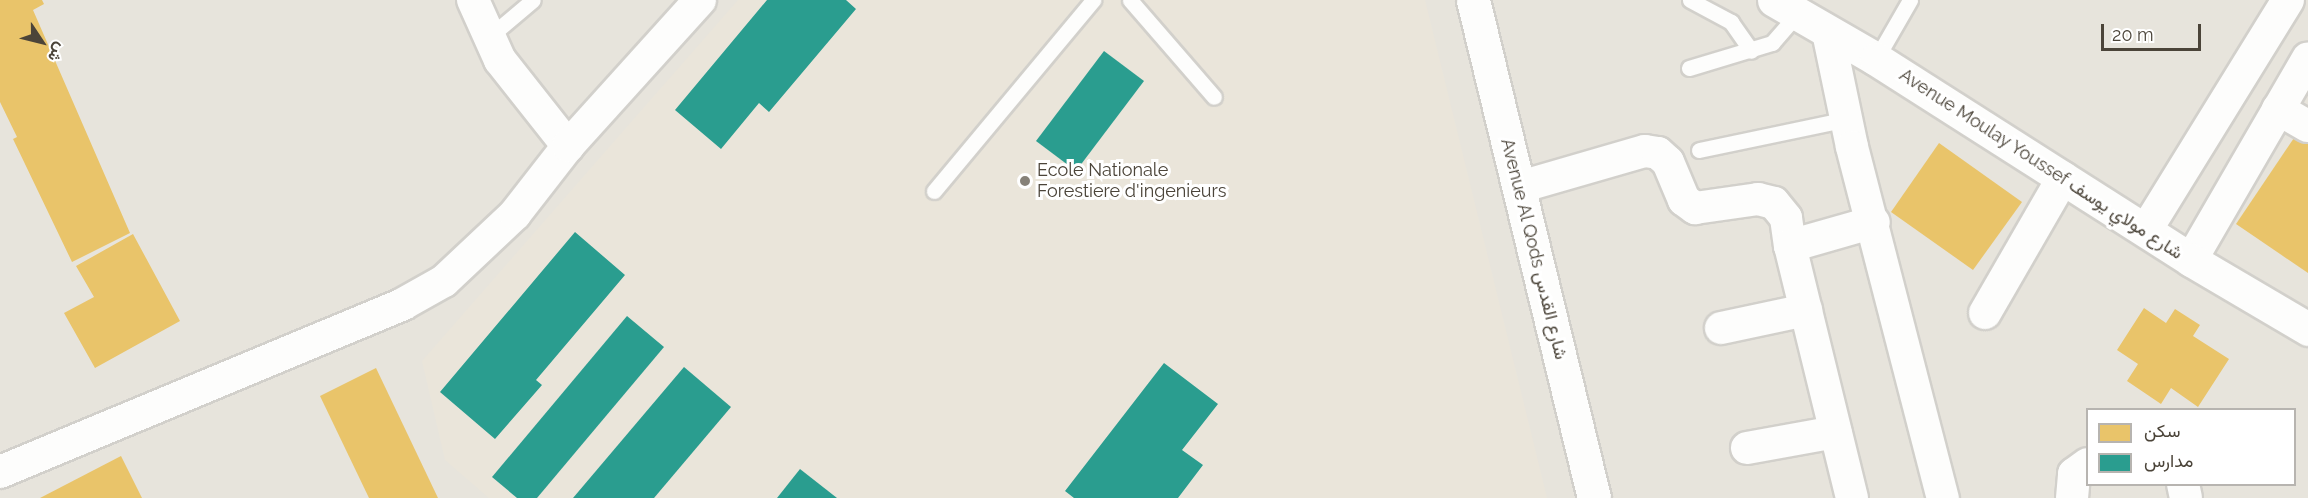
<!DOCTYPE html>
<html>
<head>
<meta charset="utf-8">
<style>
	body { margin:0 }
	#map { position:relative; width:2308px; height:498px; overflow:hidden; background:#f4f2ee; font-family:Raleway,Vazirmatn,sans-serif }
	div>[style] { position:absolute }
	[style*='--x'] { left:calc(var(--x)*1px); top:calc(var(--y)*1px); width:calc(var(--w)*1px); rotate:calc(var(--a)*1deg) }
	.residential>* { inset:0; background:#e7e4dc }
	.education>* { inset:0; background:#eae5da }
	.homes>* { inset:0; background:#e9c46a }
	.schools>* { inset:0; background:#2a9d8f }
	.roads { filter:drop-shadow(2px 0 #d2d0cb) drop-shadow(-2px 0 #d2d0cb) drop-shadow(0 2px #d2d0cb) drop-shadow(0 -2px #d2d0cb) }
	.service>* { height:15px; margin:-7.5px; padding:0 7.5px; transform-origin:7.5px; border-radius:7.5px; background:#fdfdfc }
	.minor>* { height:32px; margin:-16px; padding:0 16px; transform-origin:16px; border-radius:16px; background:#fdfdfc }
	.tertiary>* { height:33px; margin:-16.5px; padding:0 16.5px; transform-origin:16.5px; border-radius:16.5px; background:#fdfdfc }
	.dots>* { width:16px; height:16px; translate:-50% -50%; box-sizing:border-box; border:3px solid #fff; border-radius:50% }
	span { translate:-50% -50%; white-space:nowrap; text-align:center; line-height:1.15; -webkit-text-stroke:6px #fff; paint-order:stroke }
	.street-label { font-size:18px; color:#4b4439 }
	.poi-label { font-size:18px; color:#4b4439 }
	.left { translate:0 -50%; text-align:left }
	.legend { position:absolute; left:2086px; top:408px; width:210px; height:78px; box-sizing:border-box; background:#fff; border:2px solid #b7b4b0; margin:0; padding:8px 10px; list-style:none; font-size:18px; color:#4b4439 }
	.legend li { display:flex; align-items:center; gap:12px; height:30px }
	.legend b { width:30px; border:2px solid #b7b4b0 }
	.north { position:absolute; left:12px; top:12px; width:60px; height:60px; -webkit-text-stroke:4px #fff; paint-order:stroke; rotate:125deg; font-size:16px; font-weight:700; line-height:24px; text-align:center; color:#4b4439 }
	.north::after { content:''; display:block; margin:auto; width:21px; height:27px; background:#4b4439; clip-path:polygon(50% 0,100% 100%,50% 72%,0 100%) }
	.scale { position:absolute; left:2101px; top:24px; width:100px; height:27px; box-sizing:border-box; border:3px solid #4b4439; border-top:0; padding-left:8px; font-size:18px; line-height:21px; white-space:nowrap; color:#4b4439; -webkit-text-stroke:4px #fff; paint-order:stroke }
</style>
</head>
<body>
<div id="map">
	<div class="residential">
		<i style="clip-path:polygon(evenodd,0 0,2308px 0,2308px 498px,0 498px,0 0,2088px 410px,2294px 410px,2294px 484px,2088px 484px,2088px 410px)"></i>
	</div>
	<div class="education">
		<i style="clip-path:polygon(738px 0,1425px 0,1547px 498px,489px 498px,445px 460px,422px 361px)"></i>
	</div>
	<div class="homes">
		<i style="clip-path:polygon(0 0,42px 0,44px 4px,33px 10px,130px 233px,72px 262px,13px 139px,17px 137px,0 102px)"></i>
		<i style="clip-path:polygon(2296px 135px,2308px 143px,2308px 273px,2236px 224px)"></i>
		<i style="clip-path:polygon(1939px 143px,2022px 202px,1973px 270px,1891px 212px)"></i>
		<i style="clip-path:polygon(133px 234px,180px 321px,95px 368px,64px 313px,94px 297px,76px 266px)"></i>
		<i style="clip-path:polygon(2144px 308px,2166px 323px,2175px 309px,2200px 325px,2193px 336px,2229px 359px,2198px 407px,2171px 388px,2161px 404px,2127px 381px,2138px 364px,2117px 350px)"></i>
		<i style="clip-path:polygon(376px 368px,438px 498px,369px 498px,320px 396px)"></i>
		<i style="clip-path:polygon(121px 456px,142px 498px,40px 498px)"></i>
	</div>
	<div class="schools">
		<i style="clip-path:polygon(767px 0,846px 0,856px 9px,769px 112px,759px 103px,721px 149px,675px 110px)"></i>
		<i style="clip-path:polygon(1104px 51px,1144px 81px,1076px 171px,1036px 141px)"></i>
		<i style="clip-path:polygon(575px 232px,625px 275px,536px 380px,542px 385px,495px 439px,440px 392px)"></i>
		<i style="clip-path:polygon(627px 316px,664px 347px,537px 498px,517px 498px,492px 477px)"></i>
		<i style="clip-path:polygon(1164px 363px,1218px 404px,1182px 450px,1203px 465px,1178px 498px,1074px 498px,1065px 491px)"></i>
		<i style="clip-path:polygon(684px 367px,731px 407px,654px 498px,573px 498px)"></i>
		<i style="clip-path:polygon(800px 469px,837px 498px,777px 498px)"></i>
	</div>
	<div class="roads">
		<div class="service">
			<i style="--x:1130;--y:0;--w:128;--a:49.1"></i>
			<i style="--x:1690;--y:0;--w:47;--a:28.2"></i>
			<i style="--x:1731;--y:22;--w:35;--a:55"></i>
			<i style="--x:489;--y:37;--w:57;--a:-40.1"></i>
			<i style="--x:1876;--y:59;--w:68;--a:-60"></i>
			<i style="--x:1689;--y:68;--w:87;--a:-16.8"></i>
			<i style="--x:1772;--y:43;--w:38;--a:-49"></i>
			<i style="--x:1699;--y:150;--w:151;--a:-11.8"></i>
			<i style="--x:934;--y:191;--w:249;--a:-50.2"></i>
		</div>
		<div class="minor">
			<i style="--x:473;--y:0;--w:66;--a:65.8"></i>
			<i style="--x:500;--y:60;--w:110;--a:51.7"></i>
			<i style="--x:1828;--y:32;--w:117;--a:78.2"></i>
			<i style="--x:1852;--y:147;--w:363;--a:75.5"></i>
			<i style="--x:2278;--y:109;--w:34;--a:30"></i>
			<i style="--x:1520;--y:187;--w:130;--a:-16.1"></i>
			<i style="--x:1645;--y:151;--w:13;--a:9"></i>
			<i style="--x:1658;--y:153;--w:13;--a:42"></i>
			<i style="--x:1668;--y:162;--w:41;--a:67.2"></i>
			<i style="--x:1684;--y:200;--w:14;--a:36"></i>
			<i style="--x:1695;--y:208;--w:64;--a:-8.1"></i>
			<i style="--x:1758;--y:199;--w:16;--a:14"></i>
			<i style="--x:1774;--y:203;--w:19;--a:51"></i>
			<i style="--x:1786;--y:218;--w:28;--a:82"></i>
			<i style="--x:2146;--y:230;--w:270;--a:-58.3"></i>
			<i style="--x:2191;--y:260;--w:233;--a:-59.9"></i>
			<i style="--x:1985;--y:313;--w:156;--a:-60"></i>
			<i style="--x:1721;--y:328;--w:87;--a:-12"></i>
			<i style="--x:1747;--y:448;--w:90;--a:-10.2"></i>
			<i style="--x:0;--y:472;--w:437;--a:-22.6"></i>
			<i style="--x:403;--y:304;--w:47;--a:-29.3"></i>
			<i style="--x:444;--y:281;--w:98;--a:-43.3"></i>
			<i style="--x:515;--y:214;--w:86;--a:-52.1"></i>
			<i style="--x:568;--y:146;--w:197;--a:-47.9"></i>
			<i style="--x:2183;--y:484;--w:14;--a:78"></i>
			<i style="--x:1852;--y:498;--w:260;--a:-103.8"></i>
			<i style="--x:1790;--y:246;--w:87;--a:-15.9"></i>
			<i style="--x:2072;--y:498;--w:24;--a:-85"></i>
			<i style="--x:2074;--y:474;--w:17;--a:-36"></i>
		</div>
		<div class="tertiary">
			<i style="--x:1473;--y:0;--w:512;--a:76.34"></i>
			<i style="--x:1774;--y:0;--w:118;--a:30"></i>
			<i style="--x:1876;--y:59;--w:374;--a:32.5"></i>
			<i style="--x:2191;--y:260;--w:136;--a:30.5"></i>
		</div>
	</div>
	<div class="dots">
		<i style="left:1025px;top:181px;background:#868178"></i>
	</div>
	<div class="street-label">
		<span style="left:2041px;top:164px;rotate:33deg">Avenue Moulay Youssef شارع مولاي يوسف</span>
		<span style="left:1534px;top:249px;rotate:76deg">Avenue Al Qods شارع القدس</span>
	</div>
	<div class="poi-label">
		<span class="left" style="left:1037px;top:181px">Ecole Nationale<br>Forestiere d'ingenieurs</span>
	</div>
	<ul class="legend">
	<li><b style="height:16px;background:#e9c46a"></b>سكن</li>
	<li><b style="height:16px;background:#2a9d8f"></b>مدارس</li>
	</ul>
	<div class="north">ش</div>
	<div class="scale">20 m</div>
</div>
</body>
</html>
